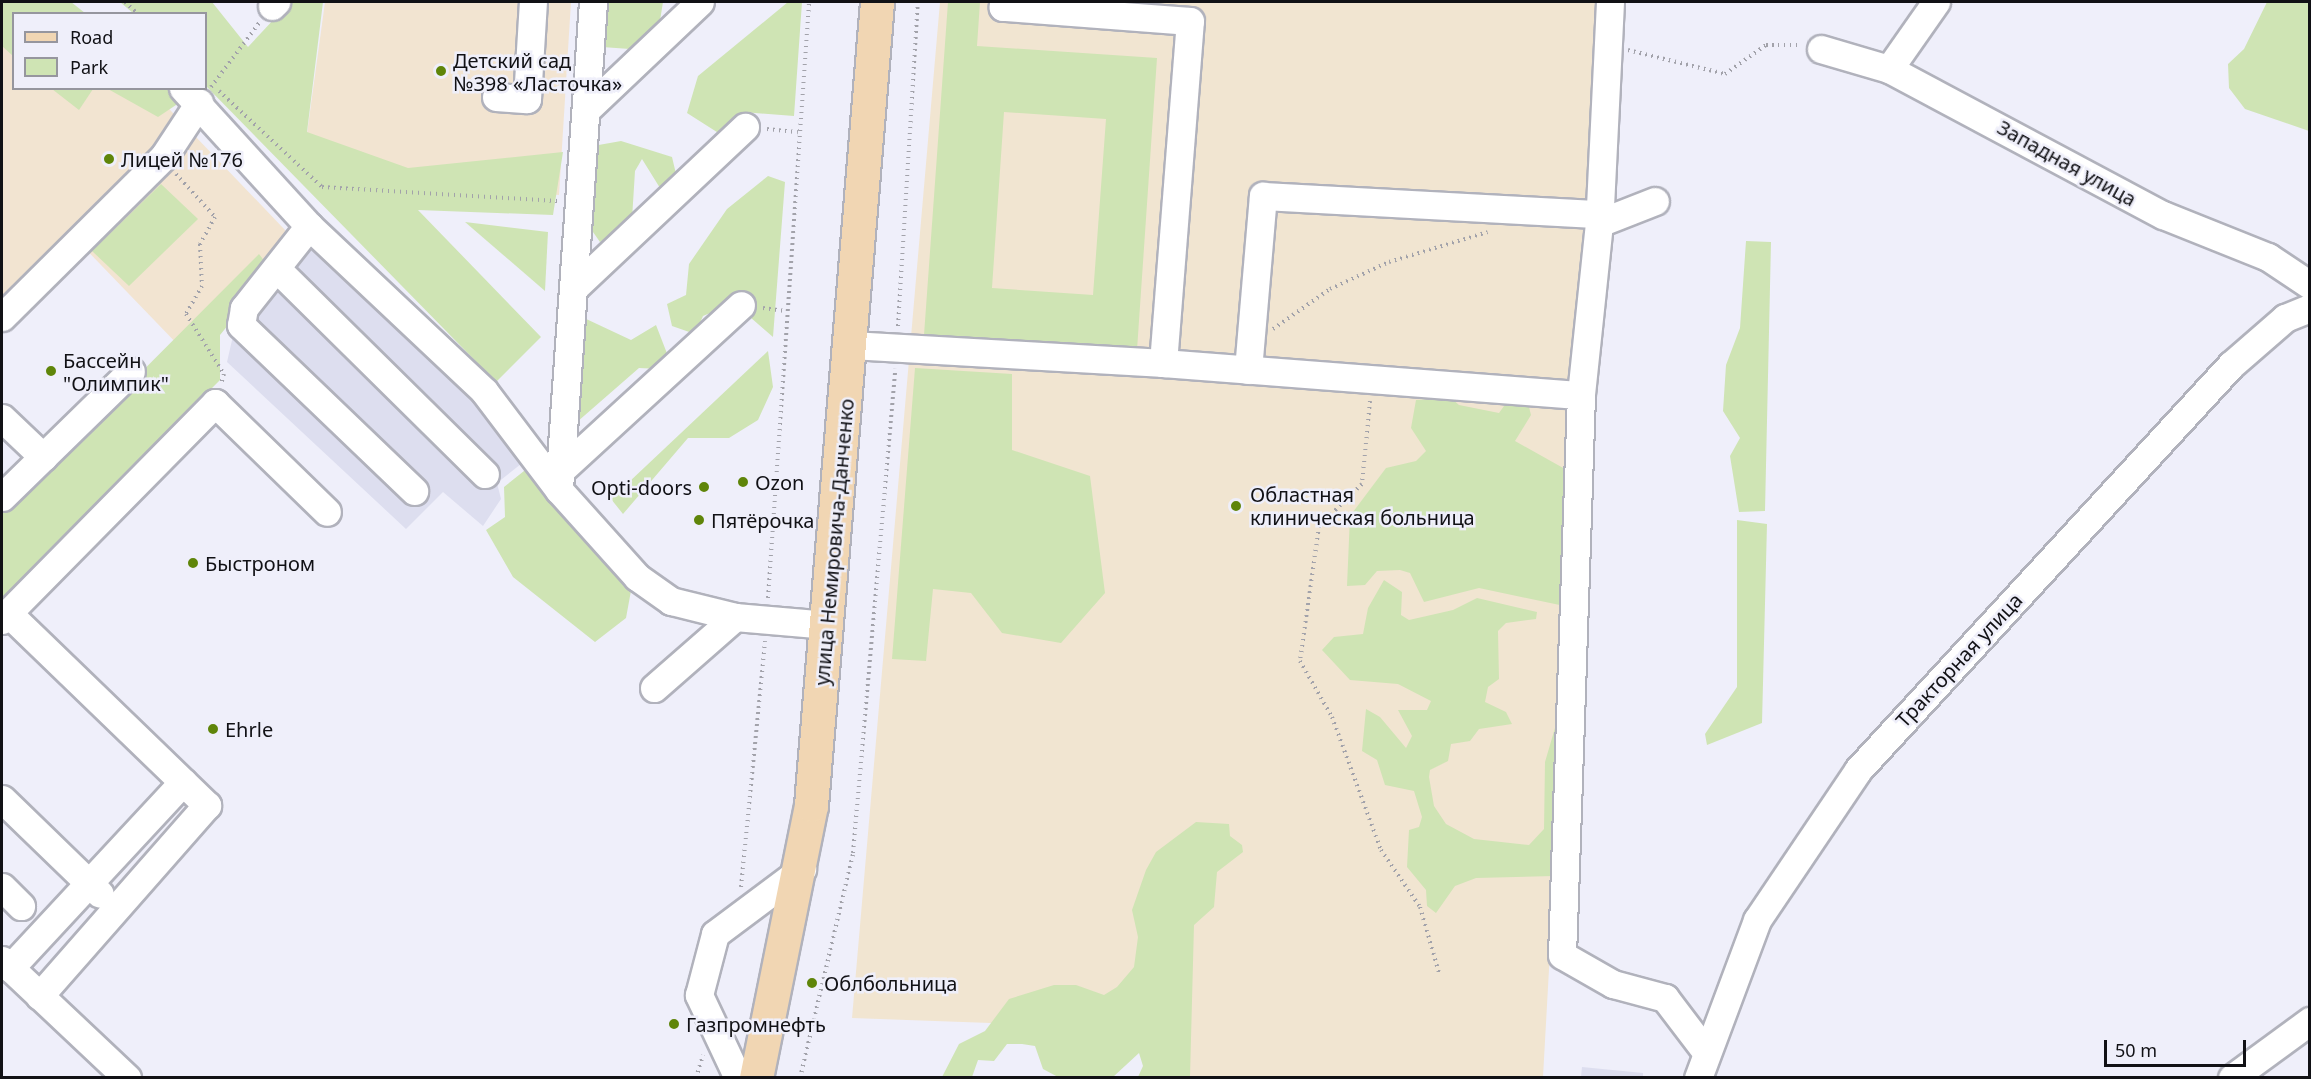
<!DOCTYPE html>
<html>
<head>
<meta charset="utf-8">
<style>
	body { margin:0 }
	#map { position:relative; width:2311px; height:1079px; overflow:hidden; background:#efeffa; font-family:"Noto Sans",sans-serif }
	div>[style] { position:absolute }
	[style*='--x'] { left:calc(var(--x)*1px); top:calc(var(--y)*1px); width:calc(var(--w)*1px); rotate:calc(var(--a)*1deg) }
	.built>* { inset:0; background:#dddeef }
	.education>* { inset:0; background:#f2e4d1 }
	.medical>* { inset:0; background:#f1e5d1 }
	.green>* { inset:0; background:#cfe4b4 }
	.path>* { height:4px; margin-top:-2px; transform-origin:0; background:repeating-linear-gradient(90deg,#a2a2aa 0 1.5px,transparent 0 6px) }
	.roads { filter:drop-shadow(2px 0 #b1b2bc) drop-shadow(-2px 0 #b1b2bc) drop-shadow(0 2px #b1b2bc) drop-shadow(0 -2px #b1b2bc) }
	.minor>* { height:27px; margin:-13.5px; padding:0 13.5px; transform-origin:13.5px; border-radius:13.5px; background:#fff }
	.major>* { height:33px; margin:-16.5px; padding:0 16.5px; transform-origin:16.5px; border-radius:16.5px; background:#f1d6b3 }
	.dots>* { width:16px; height:16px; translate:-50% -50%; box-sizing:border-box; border:3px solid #efeffa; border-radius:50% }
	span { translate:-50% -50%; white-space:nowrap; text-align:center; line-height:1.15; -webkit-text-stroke:5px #efeffa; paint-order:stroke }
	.poi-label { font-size:20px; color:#111115 }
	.left { translate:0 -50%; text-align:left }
	.right { translate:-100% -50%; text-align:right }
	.street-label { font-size:20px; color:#111115 }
	.frame { position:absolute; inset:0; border:3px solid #111115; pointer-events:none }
	.legend { position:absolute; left:12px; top:12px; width:195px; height:78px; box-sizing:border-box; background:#efeffa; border:2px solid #96969e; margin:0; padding:8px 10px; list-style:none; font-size:18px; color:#111115 }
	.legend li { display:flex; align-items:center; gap:12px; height:30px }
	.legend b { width:30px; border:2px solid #96969e }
	.scale { position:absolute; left:2104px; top:1040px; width:142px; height:27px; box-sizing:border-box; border:3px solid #111115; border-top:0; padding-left:8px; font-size:18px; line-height:21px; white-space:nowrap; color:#111115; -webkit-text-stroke:4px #efeffa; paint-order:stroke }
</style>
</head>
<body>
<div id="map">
	<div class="built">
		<i style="clip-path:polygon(306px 235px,464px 383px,526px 460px,497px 483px,501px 499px,483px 526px,443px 492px,406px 529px,227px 362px,235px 327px)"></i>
		<i style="clip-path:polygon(1582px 1067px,1643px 1073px,1643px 1077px,1581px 1077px)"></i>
	</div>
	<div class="education">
		<i style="clip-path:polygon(2px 2px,14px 14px,14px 88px,150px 89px,285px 230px,283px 248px,182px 349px,74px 237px,2px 308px)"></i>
		<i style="clip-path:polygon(325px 2px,571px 2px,559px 195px,334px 180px,306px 141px)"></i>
	</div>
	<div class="medical">
		<i style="clip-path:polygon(940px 2px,1603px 2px,1543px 1077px,1176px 1077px,1179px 1030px,852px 1018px)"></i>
	</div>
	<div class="green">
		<i style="clip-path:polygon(2px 2px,71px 2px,85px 13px,14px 14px,13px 56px,2px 46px)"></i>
		<i style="clip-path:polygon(120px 2px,212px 2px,248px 47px,290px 2px,323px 2px,307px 132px,408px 168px,563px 152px,553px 215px,418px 210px,541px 337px,496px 382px,206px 86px,206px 14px,133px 13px)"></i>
		<i style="clip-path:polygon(605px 2px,663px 2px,657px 39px,644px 50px,602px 47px)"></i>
		<i style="clip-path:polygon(788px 2px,802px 2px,794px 116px,743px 112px,720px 134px,687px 113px,698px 76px)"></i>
		<i style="clip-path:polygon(evenodd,948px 2px,980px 2px,977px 46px,1157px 58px,1137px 350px,924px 335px,948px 2px,1004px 112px,1106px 119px,1093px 295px,992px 288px,1004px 112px)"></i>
		<i style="clip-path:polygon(2267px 2px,2309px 2px,2309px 131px,2245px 109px,2229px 88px,2228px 64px,2244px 49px)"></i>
		<i style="clip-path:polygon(52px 89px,93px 89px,79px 110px)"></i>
		<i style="clip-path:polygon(108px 89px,168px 89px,182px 101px,158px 117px)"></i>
		<i style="clip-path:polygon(621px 141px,672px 157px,677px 178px,660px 188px,642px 159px,635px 171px,632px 219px,600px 242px,586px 222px,593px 146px)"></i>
		<i style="clip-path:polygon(768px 176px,785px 182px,773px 337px,734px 303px,703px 316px,695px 334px,672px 326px,667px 304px,686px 295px,689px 264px,727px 209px)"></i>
		<i style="clip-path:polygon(161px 184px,198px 219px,129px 286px,92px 251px)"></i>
		<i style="clip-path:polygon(465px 222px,548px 232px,545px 291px)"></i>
		<i style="clip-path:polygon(1746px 241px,1771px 242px,1765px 511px,1739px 512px,1730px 456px,1740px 438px,1723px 411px,1726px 365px,1740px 328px)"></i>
		<i style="clip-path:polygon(259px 254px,272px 271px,220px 335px,220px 380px,2px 599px,2px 512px)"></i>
		<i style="clip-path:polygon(582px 317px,631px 340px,656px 325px,668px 356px,660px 369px,639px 368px,569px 429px)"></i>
		<i style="clip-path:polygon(768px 351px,773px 387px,758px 420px,729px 438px,688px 438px,623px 514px,611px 499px)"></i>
		<i style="clip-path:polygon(915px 368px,1012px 374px,1012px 450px,1090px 476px,1105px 593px,1061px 643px,1002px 633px,971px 593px,933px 589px,926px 661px,892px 659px)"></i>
		<i style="clip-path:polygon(1451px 398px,1459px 405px,1499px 413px,1509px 399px,1528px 403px,1531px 415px,1515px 441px,1581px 478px,1574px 608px,1479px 588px,1424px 602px,1410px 573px,1400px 570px,1377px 571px,1365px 585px,1347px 586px,1350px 516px,1386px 468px,1416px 461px,1426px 451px,1411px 428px,1416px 400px)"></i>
		<i style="clip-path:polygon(529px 467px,633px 580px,626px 618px,595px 642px,513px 577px,486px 530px,505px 517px,504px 487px)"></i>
		<i style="clip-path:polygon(1737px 520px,1767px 524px,1762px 723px,1707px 745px,1705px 734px,1737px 687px)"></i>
		<i style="clip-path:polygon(1384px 580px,1402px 592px,1401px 615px,1409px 620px,1453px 610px,1477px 598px,1537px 612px,1536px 619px,1506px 623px,1498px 631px,1499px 679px,1488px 687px,1485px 702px,1506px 712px,1512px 724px,1479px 729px,1470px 741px,1451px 744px,1448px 761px,1430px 770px,1429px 777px,1434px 806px,1446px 824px,1474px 839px,1529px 845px,1544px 829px,1545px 762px,1557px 721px,1554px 876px,1476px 878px,1455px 886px,1436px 913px,1427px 906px,1426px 890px,1407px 867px,1409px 830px,1419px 827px,1422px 817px,1414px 791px,1385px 785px,1377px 760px,1362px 751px,1366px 709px,1380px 717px,1406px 748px,1412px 736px,1398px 710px,1427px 710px,1431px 701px,1398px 684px,1350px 680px,1322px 650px,1334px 637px,1363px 634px,1368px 608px)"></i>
		<i style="clip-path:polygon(1196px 822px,1229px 824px,1230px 836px,1242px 845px,1243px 852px,1217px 872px,1214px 907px,1194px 925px,1190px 1077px,1138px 1077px,1143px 1066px,1139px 1053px,1113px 1077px,1058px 1077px,1043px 1069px,1035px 1046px,1022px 1044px,1007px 1044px,994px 1061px,978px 1060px,972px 1077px,942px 1077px,959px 1044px,985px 1031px,1009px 999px,1054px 985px,1076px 985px,1104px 995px,1117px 987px,1134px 967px,1138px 937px,1132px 910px,1146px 870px,1156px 852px)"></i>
	</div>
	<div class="path">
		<i style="--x:125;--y:2;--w:18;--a:43"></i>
		<i style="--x:1628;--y:50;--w:100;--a:13.9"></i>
		<i style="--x:1725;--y:74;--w:50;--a:-35.3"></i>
		<i style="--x:1766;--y:45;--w:33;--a:0"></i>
		<i style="--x:211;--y:87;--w:80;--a:-53.1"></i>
		<i style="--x:219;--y:91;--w:141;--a:43"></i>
		<i style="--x:322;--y:187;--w:236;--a:3.4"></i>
		<i style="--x:767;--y:129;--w:31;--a:6"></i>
		<i style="--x:176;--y:174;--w:58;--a:47.8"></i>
		<i style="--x:215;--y:217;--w:31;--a:119"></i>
		<i style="--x:200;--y:244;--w:42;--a:87.3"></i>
		<i style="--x:202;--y:286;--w:32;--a:120"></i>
		<i style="--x:186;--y:314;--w:71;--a:57.7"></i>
		<i style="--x:224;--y:374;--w:10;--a:107"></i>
		<i style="--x:763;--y:308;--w:22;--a:8"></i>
		<i style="--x:898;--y:326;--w:325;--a:-86.5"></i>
		<i style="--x:1273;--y:329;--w:70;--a:-35.1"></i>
		<i style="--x:1330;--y:289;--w:65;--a:-24.6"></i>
		<i style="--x:1389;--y:262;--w:103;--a:-16.9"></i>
		<i style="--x:1370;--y:401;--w:83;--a:95.5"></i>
		<i style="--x:1362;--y:484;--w:60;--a:135.7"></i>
		<i style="--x:1319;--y:526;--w:136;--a:98"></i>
		<i style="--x:1300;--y:661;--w:64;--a:60.3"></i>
		<i style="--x:1332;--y:717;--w:142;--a:69.8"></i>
		<i style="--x:1381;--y:850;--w:69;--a:55.6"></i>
		<i style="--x:1420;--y:907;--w:69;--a:73.9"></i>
		<i style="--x:768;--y:598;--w:597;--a:-86.06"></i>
		<i style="--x:741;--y:887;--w:247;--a:-84.4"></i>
		<i style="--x:696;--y:1078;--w:24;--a:-73"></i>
		<i style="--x:800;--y:1078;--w:231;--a:-76.7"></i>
		<i style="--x:853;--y:853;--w:486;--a:-85"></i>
	</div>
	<div class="roads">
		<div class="minor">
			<i style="--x:593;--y:2;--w:489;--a:94"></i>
			<i style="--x:559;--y:490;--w:117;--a:48.1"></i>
			<i style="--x:637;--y:577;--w:42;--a:35.2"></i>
			<i style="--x:671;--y:601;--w:66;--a:14"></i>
			<i style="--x:735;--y:617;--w:93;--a:4.9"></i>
			<i style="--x:1610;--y:2;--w:221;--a:92.8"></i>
			<i style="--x:1599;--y:223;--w:173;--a:96"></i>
			<i style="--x:1581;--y:395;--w:560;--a:91.94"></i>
			<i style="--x:1562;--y:955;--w:59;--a:29.6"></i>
			<i style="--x:1613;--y:984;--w:54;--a:15.1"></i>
			<i style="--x:1665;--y:998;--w:68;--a:52.8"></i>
			<i style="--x:272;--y:6;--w:6;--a:-45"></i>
			<i style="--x:1821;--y:49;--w:71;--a:16.4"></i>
			<i style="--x:1889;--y:69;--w:310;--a:28.1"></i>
			<i style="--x:2163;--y:215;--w:113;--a:21.8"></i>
			<i style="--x:2268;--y:257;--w:50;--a:33.7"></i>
			<i style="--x:1889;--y:69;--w:82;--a:-55"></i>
			<i style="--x:183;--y:88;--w:187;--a:47.6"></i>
			<i style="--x:309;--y:226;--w:241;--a:43.3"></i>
			<i style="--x:484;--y:391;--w:124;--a:52.9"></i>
			<i style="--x:496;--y:97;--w:31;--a:4"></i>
			<i style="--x:527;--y:99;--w:97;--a:-86.5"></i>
			<i style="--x:586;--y:110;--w:157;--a:-43.5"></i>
			<i style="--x:1599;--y:223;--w:60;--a:-21.4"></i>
			<i style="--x:309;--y:226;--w:105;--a:128.4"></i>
			<i style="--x:244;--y:308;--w:17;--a:100"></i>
			<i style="--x:241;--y:325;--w:240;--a:43.8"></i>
			<i style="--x:277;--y:269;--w:292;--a:44.6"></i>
			<i style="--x:574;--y:288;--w:235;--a:-43.3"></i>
			<i style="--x:2;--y:317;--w:228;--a:-44.8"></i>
			<i style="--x:164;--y:156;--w:64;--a:-56.6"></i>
			<i style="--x:851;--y:345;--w:313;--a:3.3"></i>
			<i style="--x:1163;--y:363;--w:343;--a:-85.5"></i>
			<i style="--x:1190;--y:21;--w:188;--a:-175.7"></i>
			<i style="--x:1003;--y:7;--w:5;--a:-90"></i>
			<i style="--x:1163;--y:363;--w:419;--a:4.4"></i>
			<i style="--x:1248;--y:370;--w:175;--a:-85.1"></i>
			<i style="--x:1263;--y:196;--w:328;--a:3.1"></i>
			<i style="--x:2;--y:418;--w:57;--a:43.6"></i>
			<i style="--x:561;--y:470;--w:244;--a:-42.5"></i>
			<i style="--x:2;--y:497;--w:180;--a:-44.3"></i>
			<i style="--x:8;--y:613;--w:295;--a:-45.4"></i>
			<i style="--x:215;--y:403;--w:156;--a:44.2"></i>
			<i style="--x:2;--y:620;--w:9;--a:-49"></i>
			<i style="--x:8;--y:613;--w:277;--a:44"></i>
			<i style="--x:207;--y:805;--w:254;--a:131.3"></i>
			<i style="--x:654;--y:688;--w:108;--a:-41.2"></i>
			<i style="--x:2;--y:799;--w:136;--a:44.1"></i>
			<i style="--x:2;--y:887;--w:27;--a:45"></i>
			<i style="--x:2;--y:960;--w:172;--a:43.3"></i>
			<i style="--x:10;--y:968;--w:254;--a:-47.1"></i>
			<i style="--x:738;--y:1078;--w:92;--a:-115.2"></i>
			<i style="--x:699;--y:995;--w:63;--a:-75.3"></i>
			<i style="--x:715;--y:934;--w:109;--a:-36.8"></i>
			<i style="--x:1698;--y:1078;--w:169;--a:-69.5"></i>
			<i style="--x:1757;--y:920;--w:181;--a:-56"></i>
			<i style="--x:1858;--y:770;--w:551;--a:-47.36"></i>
			<i style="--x:2231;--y:365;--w:72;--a:-41"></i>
			<i style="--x:2285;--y:318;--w:27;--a:-22"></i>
			<i style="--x:2232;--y:1078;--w:97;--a:-36.2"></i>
		</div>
		<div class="major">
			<i style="--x:756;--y:1078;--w:278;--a:-78.6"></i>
			<i style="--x:811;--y:805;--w:806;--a:-85.3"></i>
		</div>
	</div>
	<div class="dots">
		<i style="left:441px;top:71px;background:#5f8509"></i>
		<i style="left:109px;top:159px;background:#5f8509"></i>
		<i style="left:51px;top:371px;background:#5f8509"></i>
		<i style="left:743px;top:482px;background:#5f8509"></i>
		<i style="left:704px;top:487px;background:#5f8509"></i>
		<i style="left:1236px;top:506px;background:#5f8509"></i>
		<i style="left:699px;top:520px;background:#5f8509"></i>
		<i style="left:193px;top:563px;background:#5f8509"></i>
		<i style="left:213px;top:729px;background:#5f8509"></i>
		<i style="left:812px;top:983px;background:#5f8509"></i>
		<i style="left:674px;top:1024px;background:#5f8509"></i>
	</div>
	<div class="poi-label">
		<span class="left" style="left:453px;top:72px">Детский сад<br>№398 «Ласточка»</span>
		<span class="left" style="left:121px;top:159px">Лицей №176</span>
		<span class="left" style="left:63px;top:372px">Бассейн<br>"Олимпик"</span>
		<span class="left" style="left:755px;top:482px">Ozon</span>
		<span class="right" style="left:692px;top:487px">Opti-doors</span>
		<span class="left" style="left:1250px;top:506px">Областная<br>клиническая больница</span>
		<span class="left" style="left:711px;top:520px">Пятёрочка</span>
		<span class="left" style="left:205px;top:563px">Быстроном</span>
		<span class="left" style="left:225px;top:729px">Ehrle</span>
		<span class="left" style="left:824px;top:983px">Облбольница</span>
		<span class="left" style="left:686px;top:1024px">Газпромнефть</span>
	</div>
	<div class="street-label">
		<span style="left:2067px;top:163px;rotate:29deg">Западная улица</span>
		<span style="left:834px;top:542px;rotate:-85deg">улица Немировича-Данченко</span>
		<span style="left:1959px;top:660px;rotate:-47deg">Тракторная улица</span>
	</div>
	<div class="frame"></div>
	<ul class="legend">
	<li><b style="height:8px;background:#f1d6b3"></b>Road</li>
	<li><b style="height:16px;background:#cfe4b4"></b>Park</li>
	</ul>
	<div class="scale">50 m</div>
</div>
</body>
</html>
